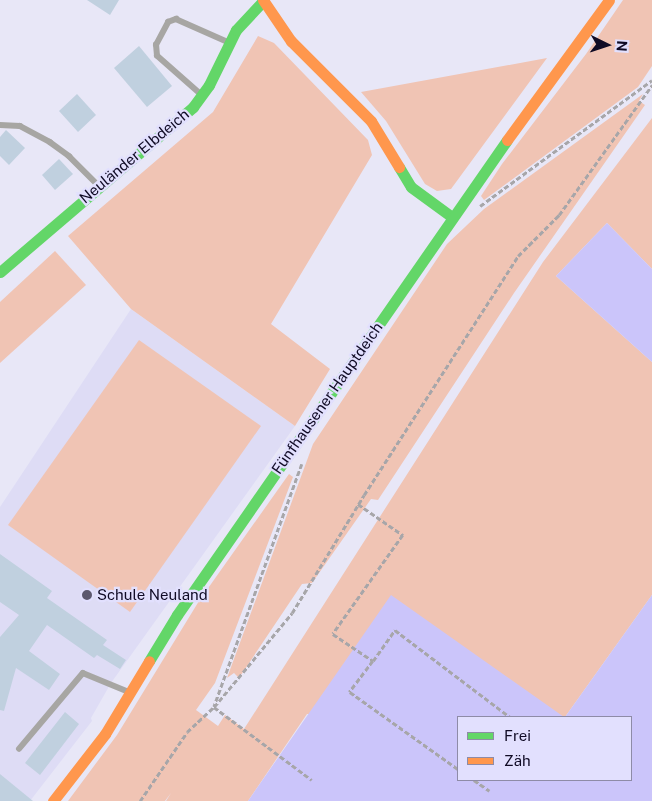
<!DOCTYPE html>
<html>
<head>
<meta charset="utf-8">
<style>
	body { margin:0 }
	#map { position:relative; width:652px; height:801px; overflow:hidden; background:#e8e7f7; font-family:"Public Sans",sans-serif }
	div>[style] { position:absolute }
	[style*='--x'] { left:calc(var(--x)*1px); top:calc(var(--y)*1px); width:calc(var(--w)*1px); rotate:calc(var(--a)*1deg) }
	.built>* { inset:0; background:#dedcf5 }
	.green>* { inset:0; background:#f0c4b4 }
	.water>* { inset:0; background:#cbc5fa }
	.building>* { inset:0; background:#c0d0df }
	.path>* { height:2.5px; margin-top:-1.25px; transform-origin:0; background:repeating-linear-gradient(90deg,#a7a6a9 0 5px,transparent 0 7.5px) }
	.lane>* { height:5.5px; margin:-2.75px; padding:0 2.75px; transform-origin:2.75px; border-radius:2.75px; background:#a7a6a3 }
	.fast>* { height:11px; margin:-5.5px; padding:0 5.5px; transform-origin:5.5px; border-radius:5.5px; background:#63d668 }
	.slow>* { height:11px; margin:-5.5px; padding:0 5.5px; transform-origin:5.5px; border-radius:5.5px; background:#ff974d }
	.dots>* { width:14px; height:14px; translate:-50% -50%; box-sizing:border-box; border:2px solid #e2e0fe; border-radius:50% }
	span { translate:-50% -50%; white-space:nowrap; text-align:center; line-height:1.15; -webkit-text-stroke:4.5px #e2e0fe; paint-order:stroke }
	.street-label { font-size:15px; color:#100b25 }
	.poi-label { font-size:15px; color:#100b25 }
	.left { translate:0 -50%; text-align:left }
	.legend { position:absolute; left:457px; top:716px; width:175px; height:65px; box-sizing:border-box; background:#e2e0fe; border:1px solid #8e8ba7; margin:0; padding:6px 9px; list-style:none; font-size:15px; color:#100b25 }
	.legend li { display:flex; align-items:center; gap:10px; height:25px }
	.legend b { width:25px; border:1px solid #8e8ba7 }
	.north { position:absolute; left:582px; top:20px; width:50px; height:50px; -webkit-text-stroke:4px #e2e0fe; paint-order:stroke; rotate:94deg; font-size:14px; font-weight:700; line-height:20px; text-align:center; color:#100b25 }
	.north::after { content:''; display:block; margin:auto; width:18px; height:22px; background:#100b25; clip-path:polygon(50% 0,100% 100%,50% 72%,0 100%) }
</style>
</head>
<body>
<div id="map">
	<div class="built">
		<i style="clip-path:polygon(131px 309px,295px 426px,111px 683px,91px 718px,92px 721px,30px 801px,0 801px,0 507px)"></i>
	</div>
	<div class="green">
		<i style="clip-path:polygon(623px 0,652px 0,652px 66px,638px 87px,484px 200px,481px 196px,502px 164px,586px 54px)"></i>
		<i style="clip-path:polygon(258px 36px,274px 43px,368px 140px,372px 155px,271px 324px,330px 369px,295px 426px,131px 309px,68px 236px,213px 112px)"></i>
		<i style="clip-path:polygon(547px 58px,451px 189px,437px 191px,425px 184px,386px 121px,361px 92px)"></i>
		<i style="clip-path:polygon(643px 94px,639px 101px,645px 105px,514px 293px,378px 500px,371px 499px,312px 583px,302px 584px,239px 678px,234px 673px,227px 678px,313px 444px,447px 244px,484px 209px)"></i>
		<i style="clip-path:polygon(652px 118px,652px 269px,607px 223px,556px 276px,652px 362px,652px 595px,565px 717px,307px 714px,248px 801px,166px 801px,171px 793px,165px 801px,68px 801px,117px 735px,199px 601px,289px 474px,293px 477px,215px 683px,196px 710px,218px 726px,225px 715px,244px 729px,543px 262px)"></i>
		<i style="clip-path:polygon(55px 251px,86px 285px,0 363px,0 302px)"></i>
		<i style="clip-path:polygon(139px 340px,261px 426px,130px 612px,8px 525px)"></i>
	</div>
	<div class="water">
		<i style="clip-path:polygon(607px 223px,652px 269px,652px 362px,556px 276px)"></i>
		<i style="clip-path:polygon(391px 595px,564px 717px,458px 717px,458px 780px,631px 780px,631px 717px,565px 717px,652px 595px,652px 801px,248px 801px)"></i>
	</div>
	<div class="building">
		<i style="clip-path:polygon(87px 0,119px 0,110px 15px)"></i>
		<i style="clip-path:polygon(139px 46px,172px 86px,147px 107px,114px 68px)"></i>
		<i style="clip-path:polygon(77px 94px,96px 115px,78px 132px,59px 111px)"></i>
		<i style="clip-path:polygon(6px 130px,25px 148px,9px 165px,0 156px,0 137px)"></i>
		<i style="clip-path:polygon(59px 159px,73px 174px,55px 190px,42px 175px)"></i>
		<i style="clip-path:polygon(0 554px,52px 591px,47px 598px,107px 640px,103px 645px,126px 660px,120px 669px,97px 655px,94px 658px,47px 625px,29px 651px,60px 674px,49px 690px,16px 668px,4px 711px,0 710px,0 637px,19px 615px,0 602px)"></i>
		<i style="clip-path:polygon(65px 712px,79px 724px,40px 775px,25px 763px)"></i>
		<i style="clip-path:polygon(0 774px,33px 801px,0 801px)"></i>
	</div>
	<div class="path">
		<i style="--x:480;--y:206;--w:213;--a:-36.2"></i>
		<i style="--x:302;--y:464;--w:258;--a:109.9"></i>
		<i style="--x:214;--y:707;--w:122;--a:36.7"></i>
		<i style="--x:358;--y:504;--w:55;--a:34.6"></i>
		<i style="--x:403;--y:535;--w:121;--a:125.3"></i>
		<i style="--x:333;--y:634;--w:48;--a:34"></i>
		<i style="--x:373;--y:661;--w:39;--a:127"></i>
		<i style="--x:350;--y:692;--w:133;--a:35.5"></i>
		<i style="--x:373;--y:661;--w:38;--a:-55"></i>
		<i style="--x:395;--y:630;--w:144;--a:37.1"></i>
		<i style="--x:474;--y:780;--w:19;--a:35"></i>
		<i style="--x:140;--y:801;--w:83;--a:-55.7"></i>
		<i style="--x:187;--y:732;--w:37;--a:-43"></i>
		<i style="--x:214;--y:707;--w:122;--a:-50.3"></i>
		<i style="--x:292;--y:613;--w:138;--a:-58.6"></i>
		<i style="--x:364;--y:495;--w:284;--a:-57.2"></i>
		<i style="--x:518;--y:256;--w:58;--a:-45"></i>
		<i style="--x:559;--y:215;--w:160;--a:-54.4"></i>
	</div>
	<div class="lane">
		<i style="--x:200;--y:94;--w:57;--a:-138.5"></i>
		<i style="--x:157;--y:56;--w:11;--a:-95"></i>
		<i style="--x:156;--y:45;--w:26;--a:-62"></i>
		<i style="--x:168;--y:22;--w:9;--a:-21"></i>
		<i style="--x:176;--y:19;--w:57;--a:23.9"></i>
		<i style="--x:0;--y:125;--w:20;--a:3"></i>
		<i style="--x:20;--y:126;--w:34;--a:28"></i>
		<i style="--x:50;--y:142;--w:24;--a:36"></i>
		<i style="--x:69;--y:156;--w:42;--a:45"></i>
		<i style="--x:19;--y:749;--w:99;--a:-49.9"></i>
		<i style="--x:83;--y:673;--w:50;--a:22.4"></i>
	</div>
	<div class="fast">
		<i style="--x:399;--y:167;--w:23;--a:59"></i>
		<i style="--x:411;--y:187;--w:51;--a:36.2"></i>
		<i style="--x:0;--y:272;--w:254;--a:-40.5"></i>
		<i style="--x:193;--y:107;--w:27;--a:-54"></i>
		<i style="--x:209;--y:85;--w:61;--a:-63.9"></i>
		<i style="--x:236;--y:30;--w:40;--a:-47"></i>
		<i style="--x:149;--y:661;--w:54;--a:-58.7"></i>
		<i style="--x:177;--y:615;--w:578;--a:-55.21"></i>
	</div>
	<div class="slow">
		<i style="--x:263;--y:0;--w:50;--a:55.7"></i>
		<i style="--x:291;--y:41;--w:113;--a:45"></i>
		<i style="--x:371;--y:121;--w:54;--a:58.7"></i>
		<i style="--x:507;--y:140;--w:173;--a:-53.9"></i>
		<i style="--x:53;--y:801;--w:85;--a:-52.2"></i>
		<i style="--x:105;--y:734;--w:85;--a:-58.9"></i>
	</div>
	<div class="dots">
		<i style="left:87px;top:595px;background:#5c586e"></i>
	</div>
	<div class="street-label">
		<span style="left:134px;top:156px;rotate:-40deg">Neuländer Elbdeich</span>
		<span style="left:327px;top:398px;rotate:-55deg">Fünfhausener Hauptdeich</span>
	</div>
	<div class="poi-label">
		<span class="left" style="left:97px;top:595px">Schule Neuland</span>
	</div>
	<ul class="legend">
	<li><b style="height:6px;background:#63d668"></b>Frei</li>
	<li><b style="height:6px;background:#ff974d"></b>Zäh</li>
	</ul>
	<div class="north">N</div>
</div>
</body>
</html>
